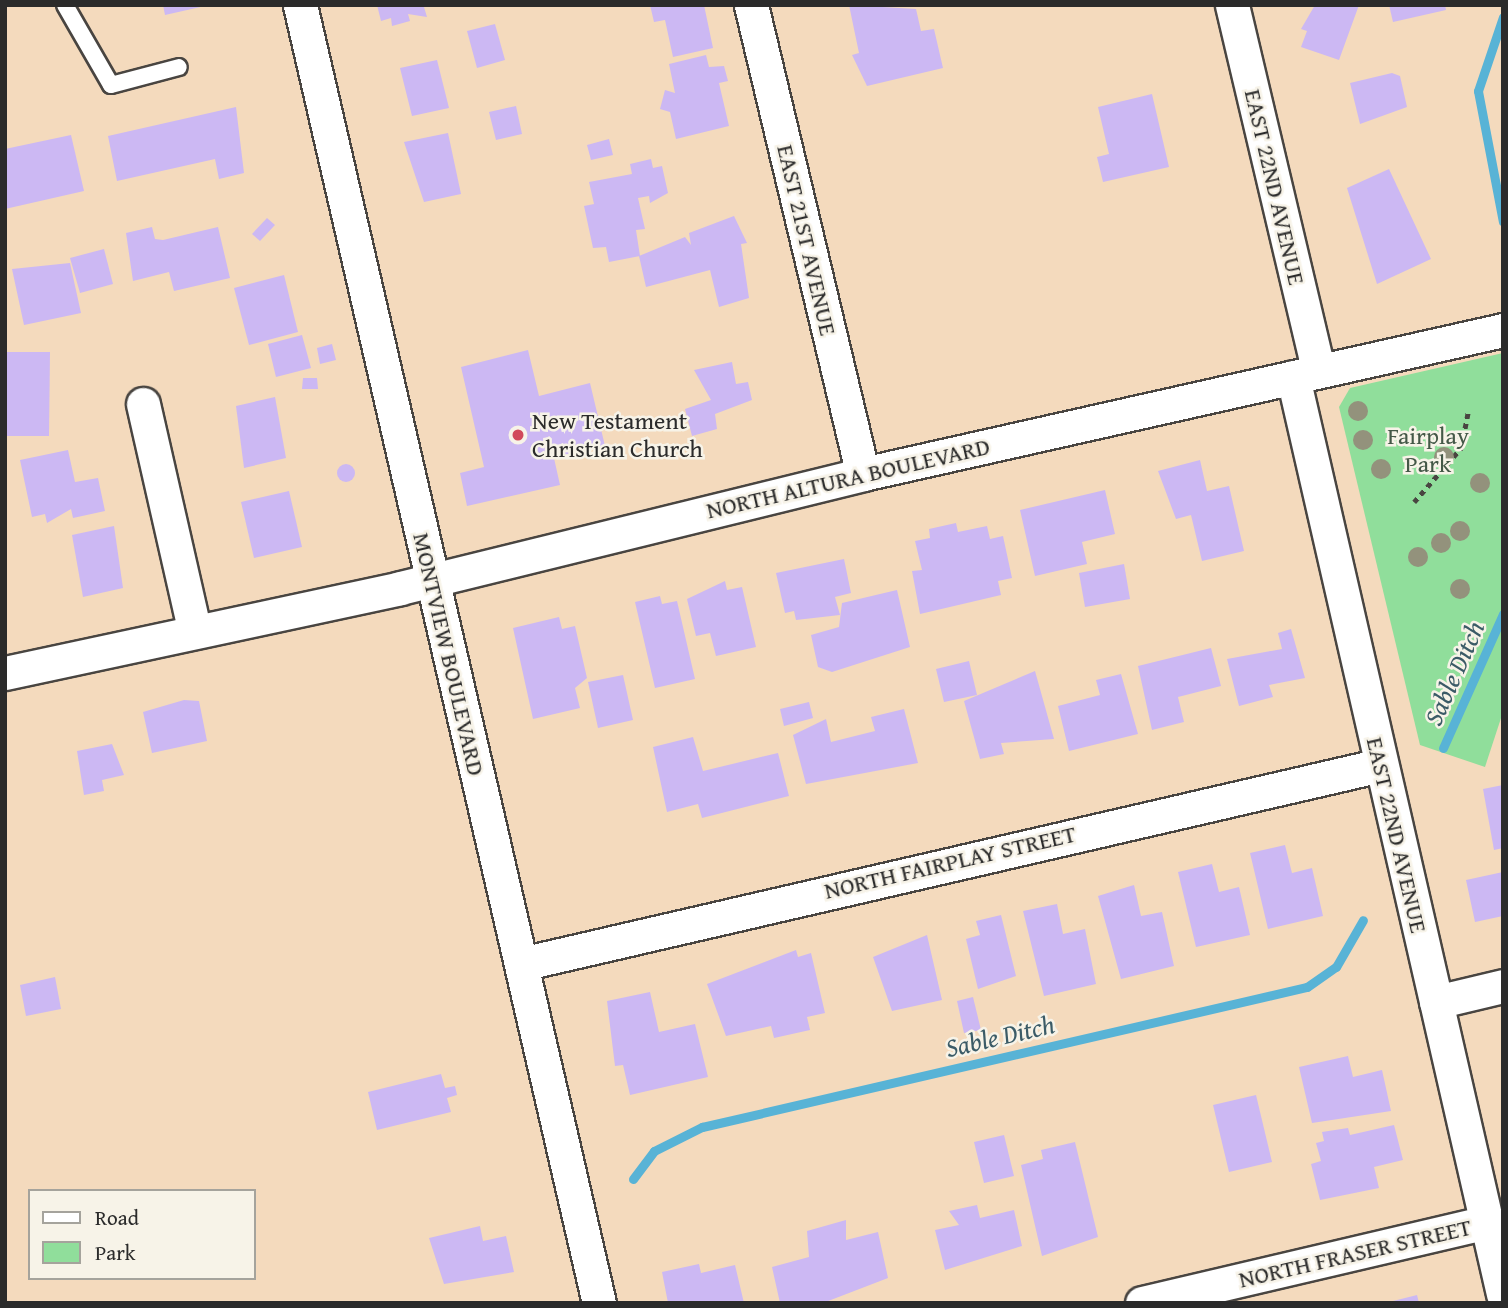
<!DOCTYPE html>
<html>
<head>
<meta charset="utf-8">
<style>
	body { margin:0 }
	#map { position:relative; width:1508px; height:1308px; overflow:hidden; background:#f4dabd; font-family:"Gentium Book Plus",serif }
	div>[style] { position:absolute }
	[style*='--x'] { left:calc(var(--x)*1px); top:calc(var(--y)*1px); width:calc(var(--w)*1px); rotate:calc(var(--a)*1deg) }
	.green>* { inset:0; background:#90de9b }
	.stream>* { height:9px; margin:-4.5px; padding:0 4.5px; transform-origin:4.5px; border-radius:4.5px; background:#58b3d6 }
	.building>* { inset:0; background:#ccb8f3 }
	.round { border-radius:50% }
	.path>* { height:4.5px; margin-top:-2.25px; transform-origin:0; background:repeating-linear-gradient(90deg,#494541 0 5px,transparent 0 10px) }
	.roads { filter:drop-shadow(2px 0 #494541) drop-shadow(-2px 0 #494541) drop-shadow(0 2px #494541) drop-shadow(0 -2px #494541) }
	.lane>* { height:16px; margin:-8px; padding:0 8px; transform-origin:8px; border-radius:8px; background:#fff }
	.street>* { height:33px; margin:-16.5px; padding:0 16.5px; transform-origin:16.5px; border-radius:16.5px; background:#fff }
	.trees>* { width:20px; height:20px; margin:-10px; border-radius:50%; background:#93927c }
	.dots>* { width:19px; height:19px; translate:-50% -50%; box-sizing:border-box; border:4px solid #f7f3e8; border-radius:50% }
	span { translate:-50% -50%; white-space:nowrap; text-align:center; line-height:1.15; -webkit-text-stroke:5px #f7f3e8; paint-order:stroke }
	.street-label { font-size:24px; color:#2b2b2b }
	.poi-label { font-size:24px; color:#2b2b2b }
	.left { translate:0 -50%; text-align:left }
	.park-label { font-size:24px; color:#445847 }
	.water-label { font-size:26px; color:#3b5b67; font-style:italic }
	.frame { position:absolute; inset:0; border:7px solid #2b2b2b; pointer-events:none }
	.legend { position:absolute; left:28px; top:1189px; width:228px; height:91px; box-sizing:border-box; background:#f7f3e8; border:2px solid #a5a39c; margin:0; padding:9px 12px; list-style:none; font-size:21px; color:#2b2b2b }
	.legend li { display:flex; align-items:center; gap:14px; height:35px }
	.legend b { width:35px; border:2px solid #a5a39c }
</style>
</head>
<body>
<div id="map">
	<div class="green">
		<i style="clip-path:polygon(1503px 353px,1503px 712px,1485px 767px,1420px 745px,1339px 407px,1350px 388px)"></i>
	</div>
	<div class="stream">
		<i style="--x:1503;--y:17;--w:78;--a:108.7"></i>
		<i style="--x:1478;--y:91;--w:133;--a:79.2"></i>
		<i style="--x:1443;--y:748;--w:147;--a:-65.9"></i>
		<i style="--x:633;--y:1179;--w:35;--a:-53"></i>
		<i style="--x:654;--y:1151;--w:54;--a:-26.6"></i>
		<i style="--x:702;--y:1127;--w:621;--a:-13.03"></i>
		<i style="--x:1307;--y:987;--w:35;--a:-35"></i>
		<i style="--x:1336;--y:967;--w:54;--a:-60.1"></i>
	</div>
	<div class="building">
		<i style="clip-path:polygon(163px 5px,205px 5px,205px 6px,165px 15px)"></i>
		<i style="clip-path:polygon(377px 5px,424px 7px,427px 17px,408px 14px,410px 21px,392px 26px,391px 18px,381px 21px)"></i>
		<i style="clip-path:polygon(650px 5px,704px 5px,713px 48px,673px 57px,665px 20px,654px 22px)"></i>
		<i style="clip-path:polygon(849px 5px,916px 9px,921px 31px,934px 29px,943px 68px,867px 86px,852px 55px,859px 53px)"></i>
		<i style="clip-path:polygon(1315px 5px,1359px 5px,1339px 60px,1301px 47px,1307px 31px,1301px 29px)"></i>
		<i style="clip-path:polygon(1389px 5px,1445px 5px,1446px 10px,1393px 22px)"></i>
		<i style="clip-path:polygon(495px 24px,505px 60px,477px 68px,467px 31px)"></i>
		<i style="clip-path:polygon(706px 55px,709px 67px,724px 66px,728px 81px,719px 83px,729px 126px,676px 139px,670px 112px,660px 109px,665px 90px,675px 93px,669px 64px)"></i>
		<i style="clip-path:polygon(437px 60px,449px 108px,412px 116px,400px 68px)"></i>
		<i style="clip-path:polygon(1392px 73px,1400px 76px,1407px 107px,1360px 124px,1350px 83px)"></i>
		<i style="clip-path:polygon(1152px 94px,1169px 167px,1103px 182px,1097px 157px,1109px 154px,1098px 107px)"></i>
		<i style="clip-path:polygon(516px 106px,522px 134px,496px 140px,489px 112px)"></i>
		<i style="clip-path:polygon(236px 107px,244px 173px,219px 179px,215px 159px,117px 181px,108px 136px)"></i>
		<i style="clip-path:polygon(448px 133px,461px 194px,424px 202px,404px 142px)"></i>
		<i style="clip-path:polygon(71px 135px,84px 191px,5px 209px,5px 149px)"></i>
		<i style="clip-path:polygon(609px 139px,613px 155px,591px 160px,587px 145px)"></i>
		<i style="clip-path:polygon(651px 159px,653px 168px,662px 166px,668px 193px,650px 203px,649px 196px,638px 198px,645px 229px,636px 230px,640px 256px,609px 262px,606px 247px,593px 248px,584px 206px,594px 204px,589px 182px,632px 174px,630px 164px)"></i>
		<i style="clip-path:polygon(1389px 169px,1431px 259px,1377px 284px,1347px 188px)"></i>
		<i style="clip-path:polygon(734px 216px,747px 243px,741px 244px,749px 298px,719px 307px,710px 270px,646px 287px,639px 256px,685px 237px,691px 245px,689px 233px)"></i>
		<i style="clip-path:polygon(267px 218px,275px 225px,260px 241px,252px 234px)"></i>
		<i style="clip-path:polygon(152px 227px,155px 239px,163px 240px,218px 227px,230px 278px,174px 291px,169px 272px,133px 281px,126px 233px)"></i>
		<i style="clip-path:polygon(104px 249px,113px 284px,80px 293px,70px 258px)"></i>
		<i style="clip-path:polygon(70px 263px,81px 313px,24px 325px,12px 269px)"></i>
		<i style="clip-path:polygon(284px 275px,298px 332px,249px 345px,234px 288px)"></i>
		<i style="clip-path:polygon(302px 335px,311px 368px,276px 377px,268px 344px)"></i>
		<i style="clip-path:polygon(332px 344px,336px 360px,320px 364px,317px 348px)"></i>
		<i style="clip-path:polygon(528px 350px,539px 396px,590px 383px,605px 446px,554px 458px,560px 485px,467px 506px,460px 473px,484px 467px,461px 367px)"></i>
		<i style="clip-path:polygon(5px 352px,50px 352px,49px 436px,5px 436px)"></i>
		<i style="clip-path:polygon(732px 362px,736px 384px,748px 382px,752px 400px,715px 414px,717px 429px,692px 436px,685px 409px,711px 400px,694px 370px)"></i>
		<i style="clip-path:polygon(303px 378px,317px 378px,318px 389px,302px 389px)"></i>
		<i style="clip-path:polygon(275px 397px,286px 458px,244px 468px,236px 406px)"></i>
		<i style="clip-path:polygon(68px 450px,75px 482px,98px 478px,105px 511px,73px 518px,71px 509px,47px 523px,45px 514px,32px 517px,20px 460px)"></i>
		<i style="clip-path:polygon(1200px 460px,1207px 491px,1229px 486px,1244px 551px,1202px 561px,1191px 515px,1176px 519px,1158px 471px)"></i>
		<i class="round" style="left:337px;top:464px;width:18px;height:18px"></i>
		<i style="clip-path:polygon(1105px 490px,1115px 534px,1082px 542px,1087px 564px,1035px 576px,1020px 510px)"></i>
		<i style="clip-path:polygon(289px 491px,302px 547px,254px 558px,241px 502px)"></i>
		<i style="clip-path:polygon(956px 523px,958px 532px,987px 526px,990px 539px,1003px 536px,1012px 578px,998px 581px,1001px 595px,920px 614px,912px 571px,922px 570px,915px 541px,930px 538px,929px 529px)"></i>
		<i style="clip-path:polygon(114px 526px,123px 588px,83px 597px,72px 535px)"></i>
		<i style="clip-path:polygon(844px 559px,851px 593px,835px 597px,840px 615px,796px 620px,794px 611px,785px 613px,776px 573px)"></i>
		<i style="clip-path:polygon(1124px 564px,1130px 599px,1085px 607px,1079px 573px)"></i>
		<i style="clip-path:polygon(725px 581px,727px 590px,742px 587px,756px 647px,716px 656px,710px 633px,696px 636px,687px 599px)"></i>
		<i style="clip-path:polygon(897px 590px,910px 647px,832px 672px,818px 667px,811px 635px,839px 627px,842px 603px)"></i>
		<i style="clip-path:polygon(660px 596px,662px 604px,677px 601px,695px 679px,655px 688px,635px 602px)"></i>
		<i style="clip-path:polygon(559px 617px,562px 629px,575px 626px,587px 678px,575px 688px,580px 708px,533px 719px,513px 628px)"></i>
		<i style="clip-path:polygon(1291px 629px,1305px 678px,1269px 685px,1273px 697px,1239px 706px,1227px 659px,1282px 649px,1278px 633px)"></i>
		<i style="clip-path:polygon(1211px 648px,1221px 686px,1178px 697px,1184px 722px,1152px 730px,1138px 666px)"></i>
		<i style="clip-path:polygon(969px 661px,977px 695px,944px 702px,936px 669px)"></i>
		<i style="clip-path:polygon(1035px 671px,1054px 739px,1001px 743px,1004px 754px,980px 759px,964px 701px)"></i>
		<i style="clip-path:polygon(1121px 674px,1138px 734px,1069px 751px,1058px 706px,1100px 695px,1096px 680px)"></i>
		<i style="clip-path:polygon(623px 675px,633px 720px,598px 728px,588px 682px)"></i>
		<i style="clip-path:polygon(184px 700px,199px 701px,207px 741px,152px 753px,143px 712px)"></i>
		<i style="clip-path:polygon(809px 702px,813px 718px,784px 726px,780px 709px)"></i>
		<i style="clip-path:polygon(904px 709px,918px 763px,806px 784px,793px 735px,826px 719px,831px 742px,875px 731px,871px 717px)"></i>
		<i style="clip-path:polygon(693px 737px,703px 771px,778px 753px,789px 796px,702px 818px,698px 804px,667px 812px,653px 747px)"></i>
		<i style="clip-path:polygon(112px 744px,124px 775px,102px 780px,104px 791px,84px 795px,77px 751px)"></i>
		<i style="clip-path:polygon(1503px 785px,1503px 848px,1494px 850px,1483px 789px)"></i>
		<i style="clip-path:polygon(1285px 845px,1292px 873px,1312px 868px,1323px 916px,1268px 929px,1250px 853px)"></i>
		<i style="clip-path:polygon(1212px 864px,1219px 892px,1239px 887px,1250px 935px,1196px 947px,1178px 872px)"></i>
		<i style="clip-path:polygon(1503px 872px,1503px 916px,1475px 922px,1466px 880px)"></i>
		<i style="clip-path:polygon(1134px 885px,1141px 916px,1162px 912px,1174px 966px,1121px 979px,1098px 896px)"></i>
		<i style="clip-path:polygon(1057px 904px,1063px 934px,1085px 929px,1096px 984px,1044px 996px,1023px 911px)"></i>
		<i style="clip-path:polygon(1001px 915px,1016px 976px,978px 989px,966px 939px,980px 935px,976px 921px)"></i>
		<i style="clip-path:polygon(927px 935px,942px 1000px,892px 1011px,873px 957px)"></i>
		<i style="clip-path:polygon(796px 950px,798px 957px,811px 953px,825px 1013px,807px 1017px,810px 1030px,774px 1038px,771px 1026px,726px 1036px,707px 984px)"></i>
		<i style="clip-path:polygon(55px 977px,61px 1009px,26px 1016px,20px 985px)"></i>
		<i style="clip-path:polygon(650px 992px,659px 1032px,695px 1024px,708px 1077px,630px 1095px,623px 1065px,615px 1066px,607px 1001px)"></i>
		<i style="clip-path:polygon(973px 997px,981px 1030px,964px 1033px,957px 1001px)"></i>
		<i style="clip-path:polygon(1348px 1056px,1353px 1077px,1382px 1070px,1391px 1111px,1312px 1123px,1299px 1067px)"></i>
		<i style="clip-path:polygon(441px 1074px,445px 1088px,455px 1086px,457px 1095px,447px 1098px,451px 1112px,377px 1130px,368px 1092px)"></i>
		<i style="clip-path:polygon(1256px 1095px,1272px 1162px,1229px 1172px,1213px 1105px)"></i>
		<i style="clip-path:polygon(1394px 1125px,1403px 1160px,1374px 1167px,1379px 1188px,1320px 1200px,1311px 1164px,1321px 1161px,1316px 1143px,1324px 1141px,1322px 1132px,1348px 1128px,1350px 1135px)"></i>
		<i style="clip-path:polygon(1004px 1135px,1014px 1176px,984px 1183px,974px 1142px)"></i>
		<i style="clip-path:polygon(1075px 1142px,1098px 1237px,1042px 1256px,1021px 1165px,1043px 1159px,1041px 1150px)"></i>
		<i style="clip-path:polygon(977px 1205px,980px 1218px,1014px 1210px,1022px 1246px,945px 1270px,935px 1230px,959px 1225px,949px 1211px)"></i>
		<i style="clip-path:polygon(846px 1220px,846px 1240px,878px 1232px,888px 1278px,823px 1303px,780px 1303px,772px 1267px,809px 1257px,807px 1231px)"></i>
		<i style="clip-path:polygon(480px 1226px,483px 1241px,506px 1236px,514px 1272px,444px 1284px,429px 1238px)"></i>
		<i style="clip-path:polygon(699px 1264px,701px 1273px,735px 1265px,744px 1303px,668px 1303px,662px 1272px)"></i>
		<i style="clip-path:polygon(1417px 1295px,1419px 1303px,1389px 1303px,1389px 1302px)"></i>
	</div>
	<div class="path">
		<i style="--x:1414;--y:502;--w:72;--a:-49"></i>
		<i style="--x:1461;--y:448;--w:36;--a:-79"></i>
	</div>
	<div class="roads">
		<div class="lane">
			<i style="--x:65;--y:5;--w:92;--a:60.1"></i>
			<i style="--x:111;--y:85;--w:70;--a:-14.8"></i>
		</div>
		<div class="street">
			<i style="--x:300;--y:5;--w:1332;--a:77.03"></i>
			<i style="--x:751;--y:5;--w:482;--a:76.6"></i>
			<i style="--x:1232;--y:5;--w:374;--a:76.7"></i>
			<i style="--x:1293;--y:377;--w:941;--a:77.1"></i>
			<i style="--x:143;--y:404;--w:231;--a:77.2"></i>
			<i style="--x:5;--y:673;--w:404;--a:-12.1"></i>
			<i style="--x:400;--y:588;--w:477;--a:-13.8"></i>
			<i style="--x:863;--y:474;--w:656;--a:-12.68"></i>
			<i style="--x:521;--y:964;--w:883;--a:-13.03"></i>
			<i style="--x:1436;--y:1002;--w:69;--a:-13.4"></i>
			<i style="--x:1142;--y:1303;--w:353;--a:-13.2"></i>
		</div>
	</div>
	<div class="trees">
		<i style="left:1358px;top:411px"></i>
		<i style="left:1363px;top:440px"></i>
		<i style="left:1444px;top:457px"></i>
		<i style="left:1381px;top:469px"></i>
		<i style="left:1480px;top:483px"></i>
		<i style="left:1460px;top:531px"></i>
		<i style="left:1441px;top:543px"></i>
		<i style="left:1418px;top:557px"></i>
		<i style="left:1460px;top:589px"></i>
	</div>
	<div class="dots">
		<i style="left:518px;top:435px;background:#d1495b"></i>
	</div>
	<div class="street-label">
		<span style="left:1275px;top:187px;rotate:77deg">EAST 22ND AVENUE</span>
		<span style="left:807px;top:240px;rotate:77deg">EAST 21ST AVENUE</span>
		<span style="left:848px;top:478px;rotate:-13deg">NORTH ALTURA BOULEVARD</span>
		<span style="left:449px;top:654px;rotate:77deg">MONTVIEW BOULEVARD</span>
		<span style="left:1397px;top:835px;rotate:77deg">EAST 22ND AVENUE</span>
		<span style="left:950px;top:862px;rotate:-13deg">NORTH FAIRPLAY STREET</span>
		<span style="left:1355px;top:1253px;rotate:-13deg">NORTH FRASER STREET</span>
	</div>
	<div class="poi-label">
		<span class="left" style="left:532px;top:435px">New Testament<br>Christian Church</span>
	</div>
	<div class="park-label">
		<span style="left:1428px;top:450px">Fairplay<br>Park</span>
	</div>
	<div class="water-label">
		<span style="left:1454px;top:673px;rotate:-66deg">Sable Ditch</span>
		<span style="left:1000px;top:1036px;rotate:-13deg">Sable Ditch</span>
	</div>
	<div class="frame"></div>
	<ul class="legend">
	<li><b style="height:9px;background:#fff"></b>Road</li>
	<li><b style="height:19px;background:#90de9b"></b>Park</li>
	</ul>
</div>
</body>
</html>
